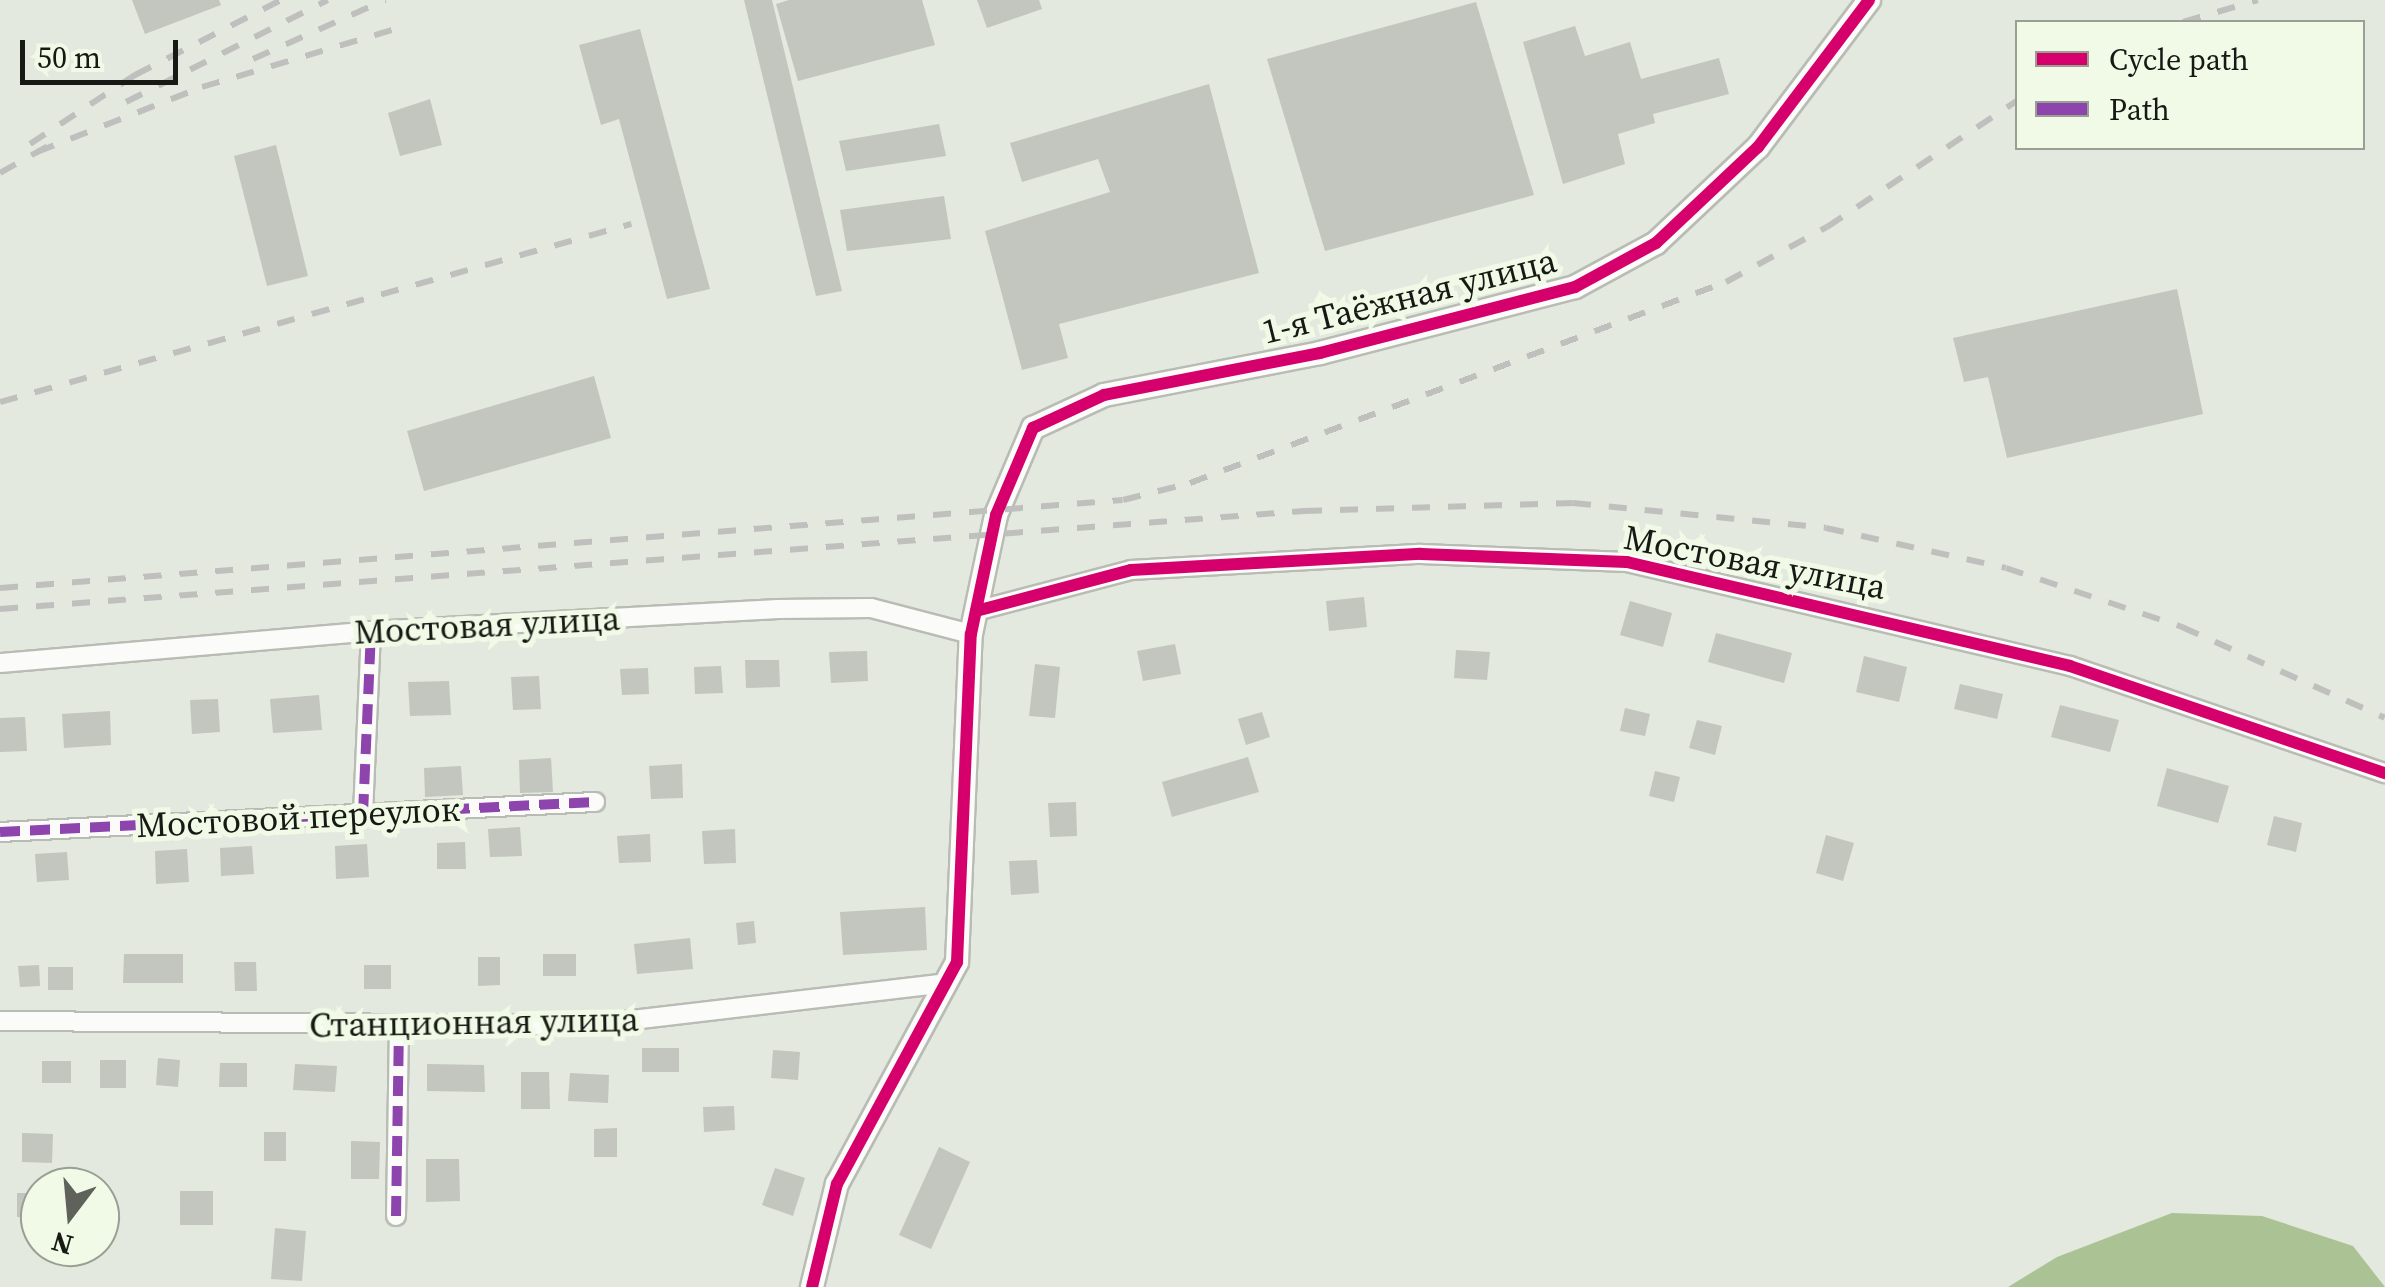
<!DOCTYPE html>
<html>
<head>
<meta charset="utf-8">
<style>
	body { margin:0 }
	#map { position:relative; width:2385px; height:1287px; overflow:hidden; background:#e3e9de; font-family:"Source Serif 4",serif }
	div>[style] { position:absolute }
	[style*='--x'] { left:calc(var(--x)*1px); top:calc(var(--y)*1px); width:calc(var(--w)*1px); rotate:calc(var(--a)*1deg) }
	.water>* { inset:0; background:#abc394 }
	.building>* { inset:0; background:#c2c6be }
	.roads { filter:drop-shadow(2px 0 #b8bcb4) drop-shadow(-2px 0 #b8bcb4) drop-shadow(0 2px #b8bcb4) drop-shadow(0 -2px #b8bcb4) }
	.minor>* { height:18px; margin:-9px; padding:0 9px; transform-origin:9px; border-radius:9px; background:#fbfcfa }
	.tertiary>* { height:22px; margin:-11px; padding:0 11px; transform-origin:11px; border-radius:11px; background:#fbfcfa }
	.rail>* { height:6px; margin-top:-3px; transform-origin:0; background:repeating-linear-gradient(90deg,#bfc0be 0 18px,transparent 0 36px) }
	.quiet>* { height:10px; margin-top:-5px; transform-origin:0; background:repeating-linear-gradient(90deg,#8e44ad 0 20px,transparent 0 30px) }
	.cycleway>* { height:12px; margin:-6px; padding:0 6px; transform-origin:6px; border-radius:6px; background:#d6006c }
	span { translate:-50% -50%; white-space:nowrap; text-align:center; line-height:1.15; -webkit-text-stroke:10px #f0fae7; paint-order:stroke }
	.street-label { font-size:35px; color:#171a14 }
	.legend { position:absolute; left:2015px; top:20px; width:350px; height:130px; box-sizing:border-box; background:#f0fae7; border:2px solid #99a093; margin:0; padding:12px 18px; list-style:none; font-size:30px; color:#171a14 }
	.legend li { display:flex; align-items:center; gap:20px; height:50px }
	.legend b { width:50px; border:2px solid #99a093 }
	.north { position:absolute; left:20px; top:1167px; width:100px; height:100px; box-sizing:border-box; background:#f0fae7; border:2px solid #99a093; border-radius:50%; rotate:196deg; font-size:28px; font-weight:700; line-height:40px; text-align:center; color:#171a14 }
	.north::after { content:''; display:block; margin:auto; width:35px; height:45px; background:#5e625b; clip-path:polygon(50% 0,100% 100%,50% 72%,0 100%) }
	.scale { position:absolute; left:20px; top:40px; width:158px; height:45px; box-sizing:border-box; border:5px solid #171a14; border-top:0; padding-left:12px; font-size:30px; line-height:35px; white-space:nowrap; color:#171a14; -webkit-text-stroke:8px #f0fae7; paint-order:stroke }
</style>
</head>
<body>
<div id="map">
	<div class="water">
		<i style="clip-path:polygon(2172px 1213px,2262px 1216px,2353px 1246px,2385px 1287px,2008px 1287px,2057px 1257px)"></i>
	</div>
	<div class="building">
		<i style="clip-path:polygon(132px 0,219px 0,221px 5px,145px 34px)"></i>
		<i style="clip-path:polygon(744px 0,772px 0,842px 291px,816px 296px)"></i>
		<i style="clip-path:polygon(789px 0,922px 0,935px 45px,798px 81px,776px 4px)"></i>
		<i style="clip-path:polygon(977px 0,1039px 0,1042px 9px,987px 28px)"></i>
		<i style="clip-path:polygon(1476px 2px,1534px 195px,1325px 251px,1267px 59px)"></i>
		<i style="clip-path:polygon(1575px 26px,1585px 56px,1630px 42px,1641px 79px,1719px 58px,1729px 94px,1653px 114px,1655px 123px,1618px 134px,1625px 164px,1563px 184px,1523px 42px)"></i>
		<i style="clip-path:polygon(640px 29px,710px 289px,667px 299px,619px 119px,601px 125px,579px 45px)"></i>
		<i style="clip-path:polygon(1209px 84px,1259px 273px,1059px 324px,1068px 358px,1022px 370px,985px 231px,1110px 192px,1098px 159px,1022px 182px,1010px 143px)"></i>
		<i style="clip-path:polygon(430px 99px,442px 145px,400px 156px,388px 113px)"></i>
		<i style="clip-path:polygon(939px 124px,946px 156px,846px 171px,839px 141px)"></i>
		<i style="clip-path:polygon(276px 145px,308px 276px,267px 286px,234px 156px)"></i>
		<i style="clip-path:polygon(944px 196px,951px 239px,847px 251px,840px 210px)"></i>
		<i style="clip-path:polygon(2177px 289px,2203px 414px,2007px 458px,1988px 377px,1964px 382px,1953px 338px)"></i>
		<i style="clip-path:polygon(594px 376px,611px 438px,424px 491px,407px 431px)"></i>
		<i style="clip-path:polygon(1364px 597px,1367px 627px,1329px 631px,1326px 601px)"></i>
		<i style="clip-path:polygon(1630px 601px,1672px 613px,1663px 647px,1620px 635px)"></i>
		<i style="clip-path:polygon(1716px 633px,1792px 653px,1784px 683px,1708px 662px)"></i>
		<i style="clip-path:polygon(1175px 644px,1181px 674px,1143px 681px,1137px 651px)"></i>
		<i style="clip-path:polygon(1456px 650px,1490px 652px,1487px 680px,1454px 678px)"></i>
		<i style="clip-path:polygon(867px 651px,868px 681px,831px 683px,829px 652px)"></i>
		<i style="clip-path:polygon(1864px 656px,1907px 667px,1899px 702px,1856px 692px)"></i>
		<i style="clip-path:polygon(745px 660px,779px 660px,780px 687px,746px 688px)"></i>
		<i style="clip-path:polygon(1035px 664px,1060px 667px,1055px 718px,1029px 716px)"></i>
		<i style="clip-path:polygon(721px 666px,723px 693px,695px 694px,694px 667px)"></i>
		<i style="clip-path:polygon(648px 668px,649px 694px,622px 695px,620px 669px)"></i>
		<i style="clip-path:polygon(539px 676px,541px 709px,513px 710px,511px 677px)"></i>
		<i style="clip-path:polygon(449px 681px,451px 715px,410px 716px,408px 682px)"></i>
		<i style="clip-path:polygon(1960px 684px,2003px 694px,1997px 719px,1954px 709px)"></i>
		<i style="clip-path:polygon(319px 695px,322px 730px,273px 733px,270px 699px)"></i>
		<i style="clip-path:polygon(218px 699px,220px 732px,192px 734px,190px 700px)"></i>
		<i style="clip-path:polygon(2060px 705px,2119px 720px,2110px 752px,2051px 737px)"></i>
		<i style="clip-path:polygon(1625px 708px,1650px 714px,1645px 736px,1620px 731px)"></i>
		<i style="clip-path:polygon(110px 711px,111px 745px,64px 748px,62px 714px)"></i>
		<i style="clip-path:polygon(1262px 712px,1270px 737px,1246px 745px,1238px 719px)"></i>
		<i style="clip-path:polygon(25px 717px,27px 751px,0 752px,0 718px)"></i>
		<i style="clip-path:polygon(1697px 720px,1722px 726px,1715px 755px,1689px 748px)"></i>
		<i style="clip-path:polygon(1248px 757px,1259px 792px,1172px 817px,1162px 782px)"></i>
		<i style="clip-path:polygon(551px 758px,553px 792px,520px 793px,519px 760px)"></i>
		<i style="clip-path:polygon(682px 764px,683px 798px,651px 799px,649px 766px)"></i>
		<i style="clip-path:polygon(461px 766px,463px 795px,425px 797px,424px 768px)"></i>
		<i style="clip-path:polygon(2167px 768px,2229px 786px,2218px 823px,2157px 806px)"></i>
		<i style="clip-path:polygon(1655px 771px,1680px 777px,1674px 802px,1649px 796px)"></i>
		<i style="clip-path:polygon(1076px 802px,1077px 836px,1050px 837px,1048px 803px)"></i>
		<i style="clip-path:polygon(2274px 816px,2302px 823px,2296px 852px,2267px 845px)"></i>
		<i style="clip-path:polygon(520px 827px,522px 856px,490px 857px,488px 829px)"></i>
		<i style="clip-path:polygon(735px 829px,736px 863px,704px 864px,702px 831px)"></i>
		<i style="clip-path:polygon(650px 834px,651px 862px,619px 863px,617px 836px)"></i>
		<i style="clip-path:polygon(1826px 835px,1854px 843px,1843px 881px,1816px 873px)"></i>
		<i style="clip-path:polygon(465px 842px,466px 869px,437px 869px,437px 843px)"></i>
		<i style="clip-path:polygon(367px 844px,369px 877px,336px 879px,335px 846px)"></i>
		<i style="clip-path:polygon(252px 846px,254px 874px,221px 876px,220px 848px)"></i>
		<i style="clip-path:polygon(187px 849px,189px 882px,156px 884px,155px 851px)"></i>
		<i style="clip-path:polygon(67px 852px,69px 880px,37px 882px,35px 854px)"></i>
		<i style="clip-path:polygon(1037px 860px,1039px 893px,1011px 895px,1009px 861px)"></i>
		<i style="clip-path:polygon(925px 907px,927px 950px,843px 955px,840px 912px)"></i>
		<i style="clip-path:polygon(754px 921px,756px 943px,738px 945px,736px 923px)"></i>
		<i style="clip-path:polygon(690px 938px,693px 969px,637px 974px,634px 944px)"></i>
		<i style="clip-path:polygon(124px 954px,183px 954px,183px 983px,123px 983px)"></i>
		<i style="clip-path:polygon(543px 954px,576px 954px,576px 976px,543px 976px)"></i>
		<i style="clip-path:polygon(478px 957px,500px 957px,500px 985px,478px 986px)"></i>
		<i style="clip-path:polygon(234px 962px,256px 962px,257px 991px,235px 991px)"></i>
		<i style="clip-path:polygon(39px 965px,40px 986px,20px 987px,18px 966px)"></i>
		<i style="clip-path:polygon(364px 965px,391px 965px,391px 989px,364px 989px)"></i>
		<i style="clip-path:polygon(48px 967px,73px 967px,73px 990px,48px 990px)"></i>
		<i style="clip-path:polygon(642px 1048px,679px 1048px,679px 1072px,642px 1072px)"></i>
		<i style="clip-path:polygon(773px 1050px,800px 1052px,798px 1080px,771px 1078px)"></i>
		<i style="clip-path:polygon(158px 1058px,180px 1060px,178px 1087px,156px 1085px)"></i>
		<i style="clip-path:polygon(100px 1060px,126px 1060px,126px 1088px,100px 1088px)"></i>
		<i style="clip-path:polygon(42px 1061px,71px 1061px,71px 1083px,42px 1083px)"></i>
		<i style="clip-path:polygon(220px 1063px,247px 1063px,247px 1087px,219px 1087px)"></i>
		<i style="clip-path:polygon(295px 1064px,337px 1066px,335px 1092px,293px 1090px)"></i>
		<i style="clip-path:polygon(427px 1064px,484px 1065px,485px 1092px,427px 1091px)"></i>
		<i style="clip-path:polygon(521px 1072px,549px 1072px,550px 1109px,521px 1109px)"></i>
		<i style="clip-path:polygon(570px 1073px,609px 1075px,608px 1103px,568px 1101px)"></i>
		<i style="clip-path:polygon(734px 1106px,735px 1130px,704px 1132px,703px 1107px)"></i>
		<i style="clip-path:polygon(617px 1128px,617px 1157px,594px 1157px,594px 1129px)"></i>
		<i style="clip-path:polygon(264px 1132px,286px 1132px,286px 1161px,264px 1161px)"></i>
		<i style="clip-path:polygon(22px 1133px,53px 1134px,52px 1163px,22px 1162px)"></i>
		<i style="clip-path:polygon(351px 1141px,380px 1142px,379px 1179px,351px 1179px)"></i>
		<i style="clip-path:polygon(939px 1147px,970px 1162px,931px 1249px,899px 1235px)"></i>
		<i style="clip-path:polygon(426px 1159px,459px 1159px,460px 1201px,426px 1202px)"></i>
		<i style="clip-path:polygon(775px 1168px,805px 1178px,793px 1216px,762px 1205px)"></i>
		<i style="clip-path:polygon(180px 1191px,213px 1191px,213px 1225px,180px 1225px)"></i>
		<i style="clip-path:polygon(17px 1193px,40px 1193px,40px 1217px,17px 1217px)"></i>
		<i style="clip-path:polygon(275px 1228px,306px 1231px,302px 1281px,271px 1279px)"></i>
	</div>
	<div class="roads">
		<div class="minor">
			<i style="--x:976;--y:611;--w:160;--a:-14.8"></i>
			<i style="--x:1131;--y:570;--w:290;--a:-3.2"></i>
			<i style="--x:1421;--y:554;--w:206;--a:2.2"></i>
			<i style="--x:1627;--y:562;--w:455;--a:13.2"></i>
			<i style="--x:2070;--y:666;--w:333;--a:18.8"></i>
			<i style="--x:0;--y:663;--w:372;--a:-4.9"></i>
			<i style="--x:371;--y:631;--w:408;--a:-3.1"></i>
			<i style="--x:778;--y:609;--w:93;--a:-0.6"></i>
			<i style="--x:871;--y:608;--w:103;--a:14.6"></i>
			<i style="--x:363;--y:814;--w:183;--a:-87.5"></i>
			<i style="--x:0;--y:832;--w:596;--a:-2.89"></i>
			<i style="--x:0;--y:1021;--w:590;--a:0.39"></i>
			<i style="--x:590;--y:1025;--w:358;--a:-6.7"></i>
			<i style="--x:396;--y:1216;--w:187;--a:-89.1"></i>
		</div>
		<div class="tertiary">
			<i style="--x:812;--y:1287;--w:106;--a:-76.4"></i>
			<i style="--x:837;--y:1184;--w:252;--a:-61.6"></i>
			<i style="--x:957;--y:962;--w:328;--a:-87.6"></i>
			<i style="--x:971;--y:634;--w:122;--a:-78.1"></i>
			<i style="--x:996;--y:515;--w:95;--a:-67"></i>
			<i style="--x:1033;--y:428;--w:78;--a:-24.9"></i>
			<i style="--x:1104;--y:395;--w:220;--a:-11"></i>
			<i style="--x:1320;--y:353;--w:263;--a:-14.5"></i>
			<i style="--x:1575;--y:287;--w:92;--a:-28.5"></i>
			<i style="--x:1656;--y:243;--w:140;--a:-43.3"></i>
			<i style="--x:1758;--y:147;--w:184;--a:-52.9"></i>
		</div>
	</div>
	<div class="rail">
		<i style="--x:2183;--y:22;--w:78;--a:-16.3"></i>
		<i style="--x:253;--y:59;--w:145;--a:-24.1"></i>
		<i style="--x:126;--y:102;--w:226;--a:-26.8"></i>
		<i style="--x:30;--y:144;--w:126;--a:-33.3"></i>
		<i style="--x:135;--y:75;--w:164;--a:-27.2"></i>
		<i style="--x:37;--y:152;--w:177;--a:-21.5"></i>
		<i style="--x:202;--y:87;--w:209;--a:-16.7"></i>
		<i style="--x:0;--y:173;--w:55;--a:-29.4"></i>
		<i style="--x:0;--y:402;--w:656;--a:-15.75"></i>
		<i style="--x:0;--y:588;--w:1126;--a:-4.48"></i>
		<i style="--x:1123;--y:500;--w:69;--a:-14.2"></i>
		<i style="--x:1190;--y:483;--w:572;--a:-20.56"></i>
		<i style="--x:1726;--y:282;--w:115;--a:-28.6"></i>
		<i style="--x:1827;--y:227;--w:229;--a:-33.6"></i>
		<i style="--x:0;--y:609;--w:1308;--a:-4.3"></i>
		<i style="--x:1304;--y:511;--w:269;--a:-1.7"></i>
		<i style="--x:1573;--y:503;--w:254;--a:5.6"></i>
		<i style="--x:1826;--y:528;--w:184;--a:12.5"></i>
		<i style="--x:2006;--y:568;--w:186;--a:18.5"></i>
		<i style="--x:2182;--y:627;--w:222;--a:24.1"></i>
	</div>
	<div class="quiet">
		<i style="--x:363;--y:814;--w:183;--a:-87.5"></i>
		<i style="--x:0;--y:832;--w:596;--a:-2.89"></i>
		<i style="--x:396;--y:1216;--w:187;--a:-89.1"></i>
	</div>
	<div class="cycleway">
		<i style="--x:976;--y:611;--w:160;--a:-14.8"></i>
		<i style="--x:1131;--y:570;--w:290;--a:-3.2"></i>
		<i style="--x:1421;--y:554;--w:206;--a:2.2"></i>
		<i style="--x:1627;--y:562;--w:455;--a:13.2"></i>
		<i style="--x:2070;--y:666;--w:333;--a:18.8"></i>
		<i style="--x:812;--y:1287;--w:106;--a:-76.4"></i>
		<i style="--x:837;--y:1184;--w:252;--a:-61.6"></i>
		<i style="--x:957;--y:962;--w:328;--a:-87.6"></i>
		<i style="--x:971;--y:634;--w:122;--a:-78.1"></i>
		<i style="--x:996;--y:515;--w:95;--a:-67"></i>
		<i style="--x:1033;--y:428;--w:78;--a:-24.9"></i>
		<i style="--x:1104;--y:395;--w:220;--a:-11"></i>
		<i style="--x:1320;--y:353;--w:263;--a:-14.5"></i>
		<i style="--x:1575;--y:287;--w:92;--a:-28.5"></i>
		<i style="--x:1656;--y:243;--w:140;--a:-43.3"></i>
		<i style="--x:1758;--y:147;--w:184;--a:-52.9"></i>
	</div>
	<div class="street-label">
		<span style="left:1409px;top:296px;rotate:-14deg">1-я Таёжная улица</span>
		<span style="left:1755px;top:562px;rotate:11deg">Мостовая улица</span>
		<span style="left:487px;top:625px;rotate:-3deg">Мостовая улица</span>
		<span style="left:298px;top:817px;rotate:-3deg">Мостовой переулок</span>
		<span style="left:474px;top:1022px;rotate:-1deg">Станционная улица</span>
	</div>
	<ul class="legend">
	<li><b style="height:12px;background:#d6006c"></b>Cycle path</li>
	<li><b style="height:12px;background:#8e44ad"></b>Path</li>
	</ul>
	<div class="north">N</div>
	<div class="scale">50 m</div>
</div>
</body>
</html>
